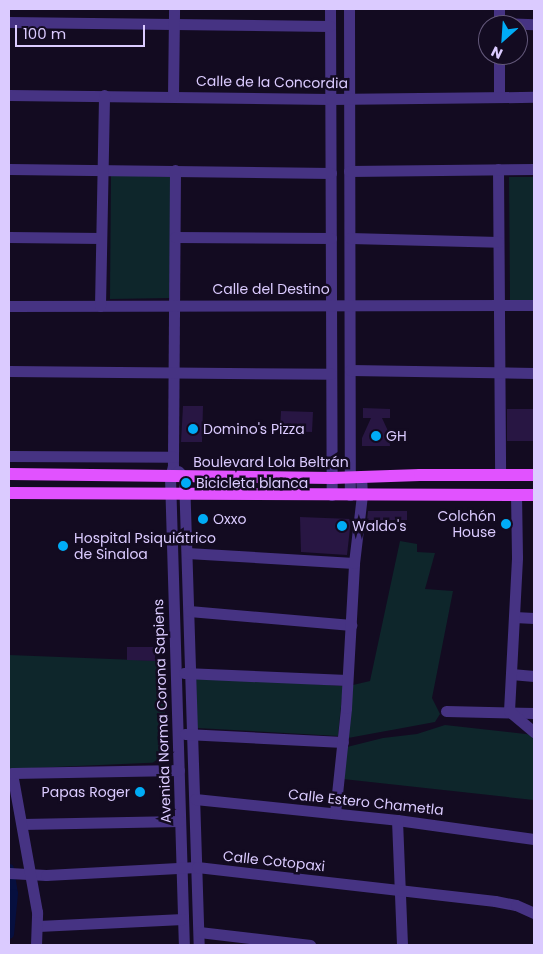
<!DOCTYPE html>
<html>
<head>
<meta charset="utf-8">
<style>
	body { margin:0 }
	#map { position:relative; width:543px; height:954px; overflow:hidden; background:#130b21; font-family:Poppins,sans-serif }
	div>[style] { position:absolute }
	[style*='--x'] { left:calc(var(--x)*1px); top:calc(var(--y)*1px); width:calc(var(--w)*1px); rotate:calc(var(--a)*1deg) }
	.green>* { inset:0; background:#0e262b }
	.canal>* { height:9px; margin:-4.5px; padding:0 4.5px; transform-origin:4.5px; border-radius:4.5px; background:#060f3f }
	.building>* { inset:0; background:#281643 }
	.minor>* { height:11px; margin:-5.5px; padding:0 5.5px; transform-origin:5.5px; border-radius:5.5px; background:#463383 }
	.major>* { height:12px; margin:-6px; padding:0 6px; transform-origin:6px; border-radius:6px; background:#e152ff }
	.dots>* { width:14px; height:14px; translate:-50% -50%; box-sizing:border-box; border:2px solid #130b21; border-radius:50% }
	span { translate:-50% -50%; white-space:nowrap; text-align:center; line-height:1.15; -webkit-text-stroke:5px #130b21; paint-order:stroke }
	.street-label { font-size:14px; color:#dbcbff }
	.poi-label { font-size:14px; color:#dbcbff }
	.left { translate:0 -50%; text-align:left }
	.right { translate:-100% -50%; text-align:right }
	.frame { position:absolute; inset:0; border:10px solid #dbcbff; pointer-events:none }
	.north { position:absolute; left:478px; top:15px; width:50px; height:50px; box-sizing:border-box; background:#130b21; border:1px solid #63587a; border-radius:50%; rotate:206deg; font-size:14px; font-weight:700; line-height:20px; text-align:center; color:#dbcbff }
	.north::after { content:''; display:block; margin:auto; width:18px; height:22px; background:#00acf6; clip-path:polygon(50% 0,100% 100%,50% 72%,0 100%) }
	.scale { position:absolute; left:15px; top:25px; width:130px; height:22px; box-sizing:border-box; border:2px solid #dbcbff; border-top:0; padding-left:6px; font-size:15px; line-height:18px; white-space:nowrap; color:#dbcbff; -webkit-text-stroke:4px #130b21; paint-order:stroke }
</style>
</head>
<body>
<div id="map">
	<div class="green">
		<i style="clip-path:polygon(111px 175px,171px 177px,171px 298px,110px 299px)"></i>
		<i style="clip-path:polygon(509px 177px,534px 177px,534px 300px,510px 300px)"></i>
		<i style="clip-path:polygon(400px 541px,417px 544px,417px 552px,435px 553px,425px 589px,453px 591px,432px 698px,440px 714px,435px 722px,348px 738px,353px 685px,370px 681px)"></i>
		<i style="clip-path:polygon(9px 655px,162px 661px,168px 762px,9px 769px)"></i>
		<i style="clip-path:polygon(196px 677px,343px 686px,338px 736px,197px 728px)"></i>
		<i style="clip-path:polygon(445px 725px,534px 735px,534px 800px,343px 779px,347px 747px,383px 738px,417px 734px)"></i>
	</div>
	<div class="canal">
		<i style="--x:9;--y:868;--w:25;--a:81"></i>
		<i style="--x:13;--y:893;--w:41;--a:95.6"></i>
	</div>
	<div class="building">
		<i style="clip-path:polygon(183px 406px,203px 406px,202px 442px,181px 442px)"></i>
		<i style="clip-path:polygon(363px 408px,390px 409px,390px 418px,382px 418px,389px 433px,390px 446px,362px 446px,362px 438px,371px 418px,363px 418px)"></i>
		<i style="clip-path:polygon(507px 409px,534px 409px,534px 441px,507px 441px)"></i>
		<i style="clip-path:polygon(281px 411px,313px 412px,312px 432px,280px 431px)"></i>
		<i style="clip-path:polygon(368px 511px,407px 511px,407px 520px,367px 520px)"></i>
		<i style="clip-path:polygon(300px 517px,351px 519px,347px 555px,301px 552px)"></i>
		<i style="clip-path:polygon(127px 647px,155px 647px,155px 661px,127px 660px)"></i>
	</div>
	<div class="minor">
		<i style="--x:330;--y:9;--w:486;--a:89.8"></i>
		<i style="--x:349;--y:9;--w:486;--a:89.9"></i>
		<i style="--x:499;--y:9;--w:16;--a:90"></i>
		<i style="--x:9;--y:22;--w:321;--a:0.7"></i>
		<i style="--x:499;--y:23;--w:35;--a:2"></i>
		<i style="--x:499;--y:55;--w:41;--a:90"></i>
		<i style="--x:9;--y:95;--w:321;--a:0.7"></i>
		<i style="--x:330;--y:99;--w:204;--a:-0.6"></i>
		<i style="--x:173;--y:96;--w:87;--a:-89.3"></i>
		<i style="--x:9;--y:169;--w:322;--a:0.7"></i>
		<i style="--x:498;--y:169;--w:306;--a:89.6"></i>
		<i style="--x:175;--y:170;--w:296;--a:90.4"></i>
		<i style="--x:173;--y:466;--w:11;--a:105"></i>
		<i style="--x:170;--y:477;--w:468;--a:88.3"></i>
		<i style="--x:349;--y:171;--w:185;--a:-0.6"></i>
		<i style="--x:9;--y:237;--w:92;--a:0.6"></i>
		<i style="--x:175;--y:237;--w:156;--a:0.4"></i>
		<i style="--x:350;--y:238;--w:148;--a:1.5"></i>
		<i style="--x:9;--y:306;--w:525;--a:-0.11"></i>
		<i style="--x:100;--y:306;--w:211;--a:-88.9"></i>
		<i style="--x:350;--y:370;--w:184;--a:0.9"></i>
		<i style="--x:9;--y:371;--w:322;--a:0.5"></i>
		<i style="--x:9;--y:456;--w:164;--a:0.3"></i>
		<i style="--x:178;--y:471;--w:8;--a:45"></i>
		<i style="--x:184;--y:477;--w:468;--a:88.2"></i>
		<i style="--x:187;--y:553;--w:167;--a:3.4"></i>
		<i style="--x:189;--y:611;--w:163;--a:4.9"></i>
		<i style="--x:514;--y:617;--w:20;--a:3"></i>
		<i style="--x:184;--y:673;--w:163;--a:2.5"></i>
		<i style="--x:511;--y:674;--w:23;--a:5"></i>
		<i style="--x:446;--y:711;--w:88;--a:1.3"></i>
		<i style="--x:509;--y:711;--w:154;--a:-87"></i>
		<i style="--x:517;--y:557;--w:61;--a:-90.9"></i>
		<i style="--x:509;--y:711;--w:33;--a:40"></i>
		<i style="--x:185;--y:734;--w:158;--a:2.9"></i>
		<i style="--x:195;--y:799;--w:203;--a:5.9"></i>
		<i style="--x:397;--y:820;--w:138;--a:7.9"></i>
		<i style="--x:335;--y:813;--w:106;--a:-84"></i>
		<i style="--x:346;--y:708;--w:145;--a:-86.8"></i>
		<i style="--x:354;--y:563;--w:68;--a:-83.3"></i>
		<i style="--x:362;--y:495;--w:19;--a:-93"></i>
		<i style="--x:397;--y:820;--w:125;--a:87.7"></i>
		<i style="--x:22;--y:824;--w:158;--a:-1.1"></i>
		<i style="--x:9;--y:873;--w:37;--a:3"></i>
		<i style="--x:46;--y:875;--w:151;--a:-3"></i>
		<i style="--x:197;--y:867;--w:300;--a:6.5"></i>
		<i style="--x:495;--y:901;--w:21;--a:11"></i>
		<i style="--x:516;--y:905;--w:20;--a:24"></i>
		<i style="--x:38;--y:926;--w:145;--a:-2.8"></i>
		<i style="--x:199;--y:932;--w:112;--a:6.7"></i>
		<i style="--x:36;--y:945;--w:33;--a:-88"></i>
		<i style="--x:37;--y:912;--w:141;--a:-100.2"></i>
		<i style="--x:12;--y:773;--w:167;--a:-1"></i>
	</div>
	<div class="major">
		<i style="--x:9;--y:474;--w:323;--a:0.7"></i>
		<i style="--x:332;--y:478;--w:88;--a:-2"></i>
		<i style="--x:420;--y:475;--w:114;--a:0"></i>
		<i style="--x:9;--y:493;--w:525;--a:0.22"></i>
	</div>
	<div class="dots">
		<i style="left:193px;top:429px;background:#00acf6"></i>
		<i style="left:376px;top:436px;background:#00acf6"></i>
		<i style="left:186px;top:483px;background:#00acf6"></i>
		<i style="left:203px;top:519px;background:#00acf6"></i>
		<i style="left:506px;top:524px;background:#00acf6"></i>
		<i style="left:342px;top:526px;background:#00acf6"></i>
		<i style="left:63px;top:546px;background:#00acf6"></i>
		<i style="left:140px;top:792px;background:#00acf6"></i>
	</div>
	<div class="street-label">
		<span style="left:272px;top:82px;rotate:1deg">Calle de la Concordia</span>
		<span style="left:271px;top:289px">Calle del Destino</span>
		<span style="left:271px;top:462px">Boulevard Lola Beltrán</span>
		<span style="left:162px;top:711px;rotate:-92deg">Avenida Norma Corona Sapiens</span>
		<span style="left:366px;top:802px;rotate:6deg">Calle Estero Chametla</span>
		<span style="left:274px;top:861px;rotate:6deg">Calle Cotopaxi</span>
	</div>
	<div class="poi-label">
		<span class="left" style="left:203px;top:429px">Domino's Pizza</span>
		<span class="left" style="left:386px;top:436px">GH</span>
		<span class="left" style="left:196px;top:483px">Bicicleta blanca</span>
		<span class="right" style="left:496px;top:524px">Colchón<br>House</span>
		<span class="left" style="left:213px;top:519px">Oxxo</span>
		<span class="left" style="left:352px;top:526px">Waldo's</span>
		<span class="left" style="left:74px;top:546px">Hospital Psiquiátrico<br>de Sinaloa</span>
		<span class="right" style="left:130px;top:792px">Papas Roger</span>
	</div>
	<div class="frame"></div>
	<div class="north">N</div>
	<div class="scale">100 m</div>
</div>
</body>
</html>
